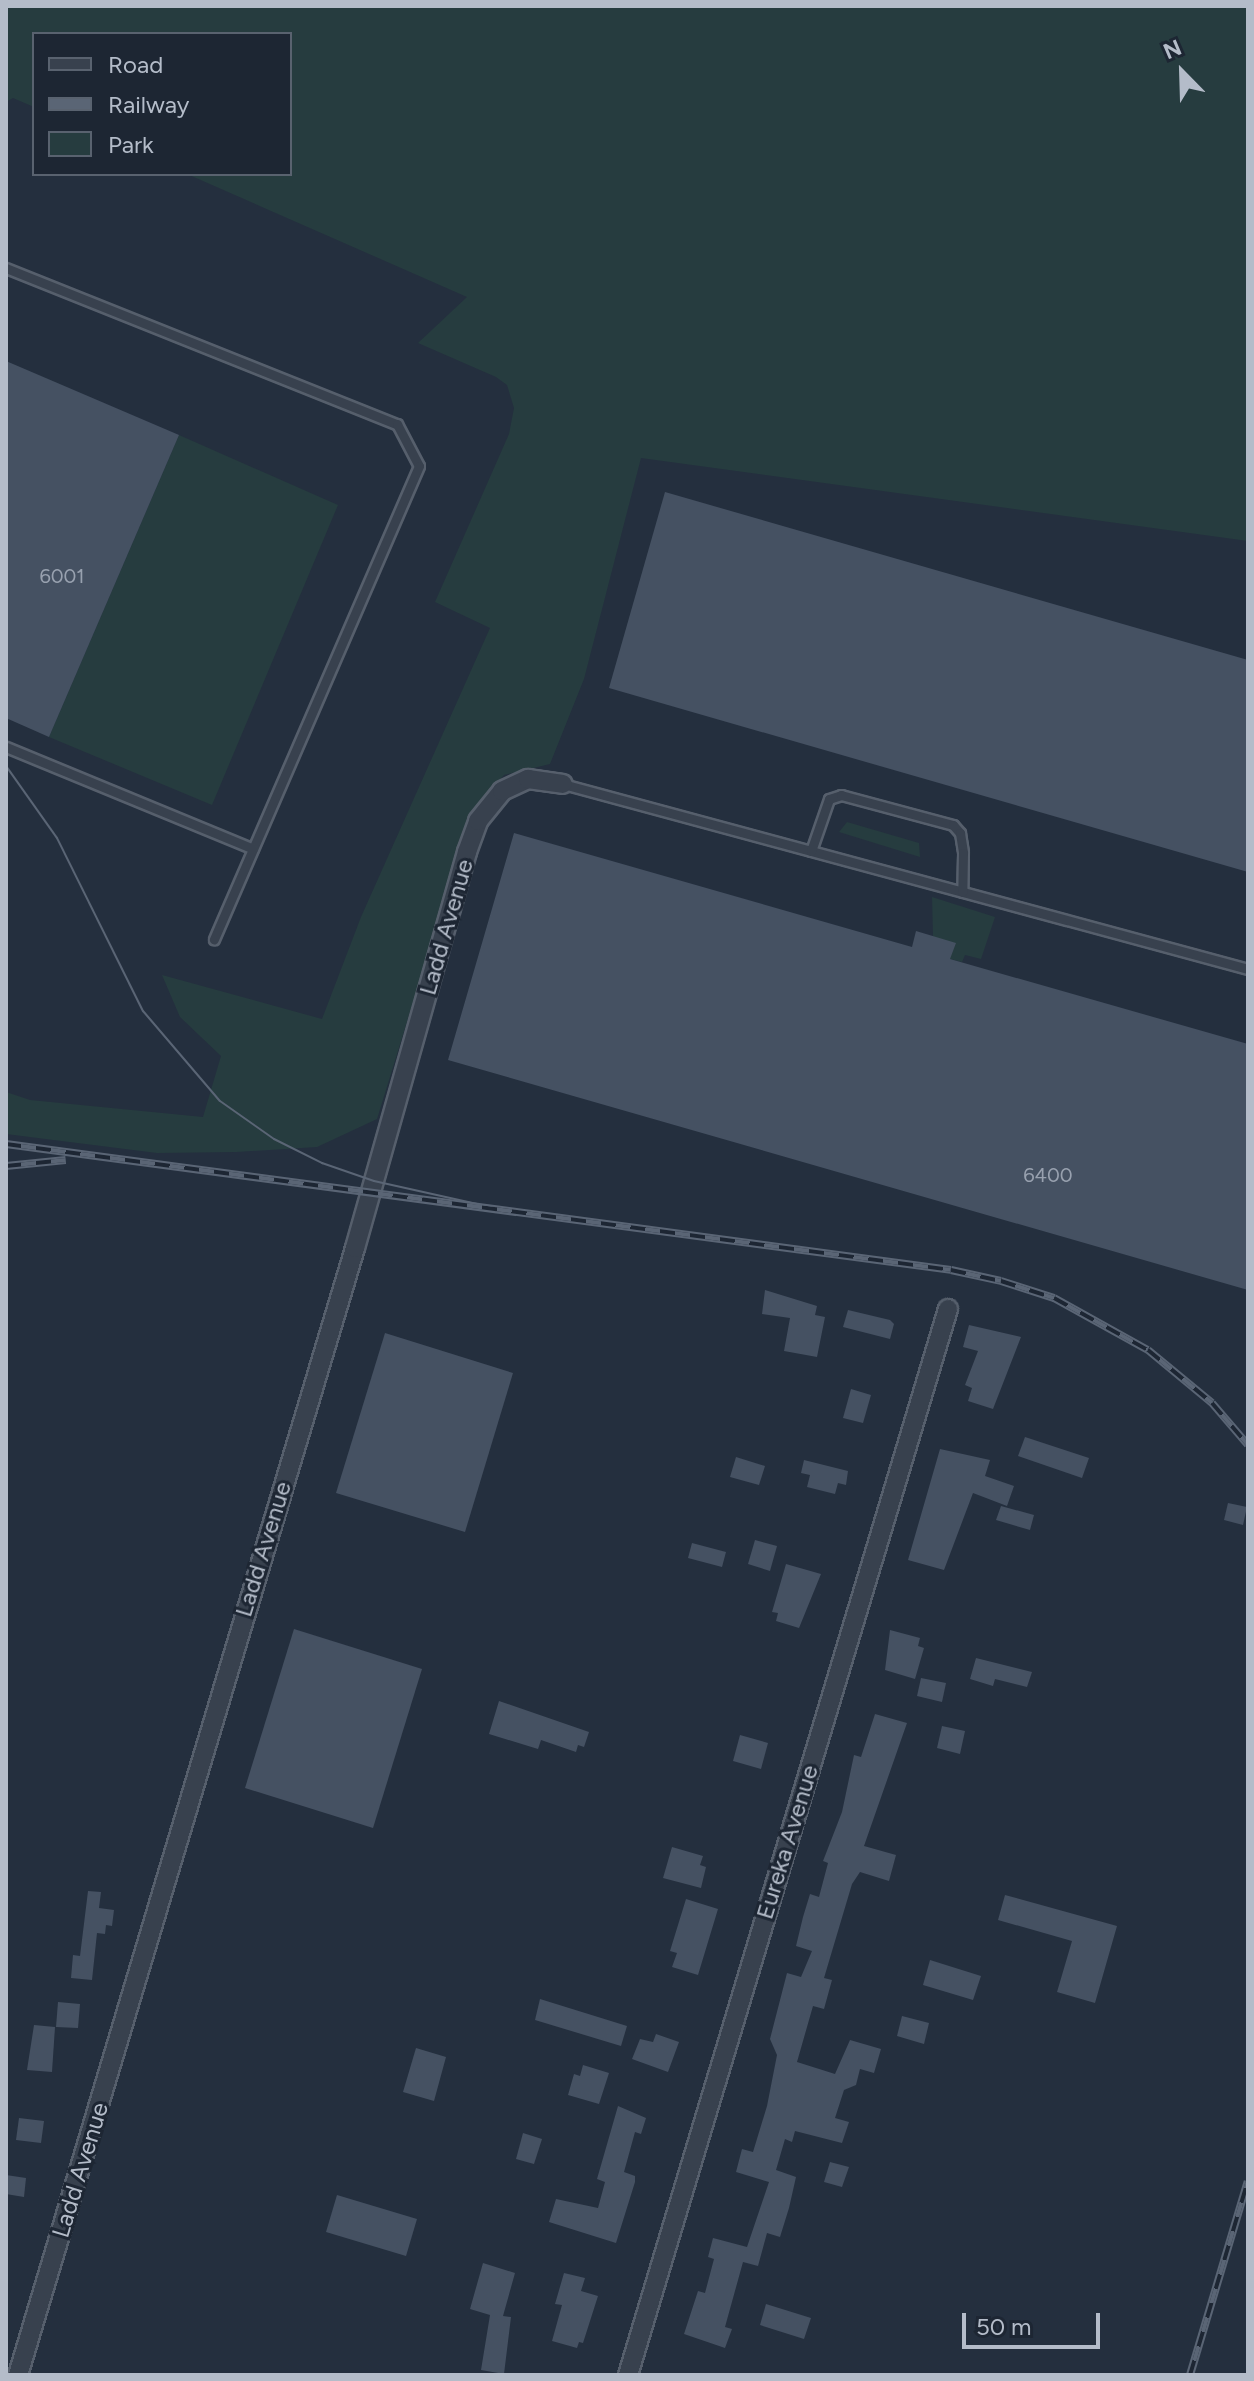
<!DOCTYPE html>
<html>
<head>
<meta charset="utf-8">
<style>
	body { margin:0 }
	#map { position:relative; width:1254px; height:2381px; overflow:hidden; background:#242f3e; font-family:Figtree,sans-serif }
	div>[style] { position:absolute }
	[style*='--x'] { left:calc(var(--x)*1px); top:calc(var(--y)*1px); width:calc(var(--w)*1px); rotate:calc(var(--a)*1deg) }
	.green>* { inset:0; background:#263c3f }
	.building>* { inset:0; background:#455162 }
	.roads { filter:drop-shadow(2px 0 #565f6c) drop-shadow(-2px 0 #565f6c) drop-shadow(0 2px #565f6c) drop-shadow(0 -2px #565f6c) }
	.lane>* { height:9px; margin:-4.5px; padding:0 4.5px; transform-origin:4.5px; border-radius:4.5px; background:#38414e }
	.street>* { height:18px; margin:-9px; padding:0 9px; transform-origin:9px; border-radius:9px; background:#38414e }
	.tram>* { height:2px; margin:-1px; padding:0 1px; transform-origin:1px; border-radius:1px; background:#5a6575 }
	.rail>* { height:8px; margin-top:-4px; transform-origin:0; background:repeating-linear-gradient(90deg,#1d2633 0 15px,#5a6575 0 30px); box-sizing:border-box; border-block:2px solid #5a6575 }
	span { translate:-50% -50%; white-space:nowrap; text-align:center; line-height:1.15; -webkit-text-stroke:6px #1d2633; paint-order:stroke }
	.number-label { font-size:20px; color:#98a1af }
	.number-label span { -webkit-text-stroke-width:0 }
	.street-label { font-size:24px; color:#b4bcc9 }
	.frame { position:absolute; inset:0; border:8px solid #b4bcc9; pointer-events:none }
	.legend { position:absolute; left:32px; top:32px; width:260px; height:144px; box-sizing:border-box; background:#1d2633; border:2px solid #59626f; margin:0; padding:10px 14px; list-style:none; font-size:24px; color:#b4bcc9 }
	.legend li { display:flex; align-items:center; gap:16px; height:40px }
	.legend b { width:40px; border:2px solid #59626f }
	.north { position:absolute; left:1142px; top:32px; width:80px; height:80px; -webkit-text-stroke:6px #1d2633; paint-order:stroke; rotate:337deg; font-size:22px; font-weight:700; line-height:32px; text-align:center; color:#b4bcc9 }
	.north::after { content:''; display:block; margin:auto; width:28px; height:36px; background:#b4bcc9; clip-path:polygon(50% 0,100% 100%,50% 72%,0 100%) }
	.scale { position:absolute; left:962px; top:2313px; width:138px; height:36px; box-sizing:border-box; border:4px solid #b4bcc9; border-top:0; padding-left:10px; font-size:24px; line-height:28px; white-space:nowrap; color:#b4bcc9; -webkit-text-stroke:6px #1d2633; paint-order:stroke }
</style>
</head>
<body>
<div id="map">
	<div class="green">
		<i style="clip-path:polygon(6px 6px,1248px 6px,1248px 541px,641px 458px,584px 679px,550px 764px,504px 775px,472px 811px,377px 1119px,317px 1147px,236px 1152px,157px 1153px,6px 1134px,6px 1092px,30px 1100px,203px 1117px,221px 1056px,180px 1017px,162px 975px,322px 1019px,361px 917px,490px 628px,435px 602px,509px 434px,514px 408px,507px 385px,496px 377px,418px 343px,467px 297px,187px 174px,290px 174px,290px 34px,34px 34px,34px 107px,13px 98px,6px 102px)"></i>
		<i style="clip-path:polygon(179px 435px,338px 505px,212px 805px,49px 737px)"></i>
		<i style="clip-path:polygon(847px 822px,919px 843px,920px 857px,839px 832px)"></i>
		<i style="clip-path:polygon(932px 897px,995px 917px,981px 959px,965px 955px,962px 962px,950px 959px,933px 936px)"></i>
	</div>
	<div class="building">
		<i style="clip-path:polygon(6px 361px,179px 435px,49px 737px,6px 718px)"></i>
		<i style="clip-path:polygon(665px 492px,1248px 660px,1248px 872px,609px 688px)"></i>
		<i style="clip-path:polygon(514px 833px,912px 947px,916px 931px,956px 943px,950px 959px,1248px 1044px,1248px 1290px,448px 1060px)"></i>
		<i style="clip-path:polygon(765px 1290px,817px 1306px,815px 1315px,825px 1317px,817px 1357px,784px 1351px,790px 1318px,762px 1314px)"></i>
		<i style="clip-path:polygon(848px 1310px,890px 1320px,894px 1324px,890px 1339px,843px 1327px)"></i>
		<i style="clip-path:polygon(969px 1325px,1021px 1337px,993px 1409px,968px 1401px,972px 1388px,965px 1385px,978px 1351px,963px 1347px)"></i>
		<i style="clip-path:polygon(385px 1333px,513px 1373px,465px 1532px,336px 1493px)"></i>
		<i style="clip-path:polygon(851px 1389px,871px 1395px,863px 1423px,843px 1418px)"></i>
		<i style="clip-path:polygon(1025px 1437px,1089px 1458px,1082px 1478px,1018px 1456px)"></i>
		<i style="clip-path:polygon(940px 1449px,990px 1460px,985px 1476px,1014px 1486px,1007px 1506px,973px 1493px,944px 1570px,908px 1560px)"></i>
		<i style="clip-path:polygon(736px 1457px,765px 1466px,759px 1485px,730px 1477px)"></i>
		<i style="clip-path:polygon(804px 1460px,848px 1471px,846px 1485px,838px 1483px,835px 1494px,807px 1487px,810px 1475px,801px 1473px)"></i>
		<i style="clip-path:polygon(1228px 1503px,1247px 1507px,1243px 1525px,1224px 1520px)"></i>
		<i style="clip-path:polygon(1001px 1506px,1034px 1515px,1030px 1530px,996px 1520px)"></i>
		<i style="clip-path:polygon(755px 1540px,777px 1546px,770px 1571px,748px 1564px)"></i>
		<i style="clip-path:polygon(692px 1543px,726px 1552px,722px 1567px,688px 1558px)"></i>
		<i style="clip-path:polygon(786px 1564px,821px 1574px,799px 1628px,776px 1621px,778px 1613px,772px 1612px)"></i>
		<i style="clip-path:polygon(294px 1629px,422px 1669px,373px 1828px,245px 1788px)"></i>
		<i style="clip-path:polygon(890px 1630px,920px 1638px,918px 1646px,924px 1648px,915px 1679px,885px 1670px)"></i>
		<i style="clip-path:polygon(976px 1658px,1032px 1672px,1027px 1687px,995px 1679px,993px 1686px,970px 1679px)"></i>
		<i style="clip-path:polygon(921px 1678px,946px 1683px,942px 1702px,917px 1696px)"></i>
		<i style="clip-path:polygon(499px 1701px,589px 1732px,584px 1747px,578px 1745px,576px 1752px,541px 1740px,538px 1749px,489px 1734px)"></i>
		<i style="clip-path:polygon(875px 1714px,907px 1723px,864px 1846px,896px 1855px,889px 1881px,860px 1872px,852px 1884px,824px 1978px,832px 1980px,824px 2009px,813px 2006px,797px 2062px,835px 2074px,850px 2040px,881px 2049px,874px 2073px,860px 2069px,856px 2085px,844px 2090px,835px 2118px,849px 2122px,842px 2143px,795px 2131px,792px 2142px,785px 2139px,776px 2170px,796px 2177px,789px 2208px,780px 2237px,767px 2233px,758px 2266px,743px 2262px,725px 2327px,732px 2329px,725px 2348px,684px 2334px,698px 2291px,705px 2293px,714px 2259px,708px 2257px,713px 2238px,747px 2247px,769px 2182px,736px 2172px,742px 2149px,753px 2152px,767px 2106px,777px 2055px,770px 2039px,787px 1973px,801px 1977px,812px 1951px,796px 1946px,803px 1917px,810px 1894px,819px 1897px,828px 1863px,823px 1861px,842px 1812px,854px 1755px,861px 1757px)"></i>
		<i style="clip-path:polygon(942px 1726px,965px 1731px,960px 1754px,937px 1748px)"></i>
		<i style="clip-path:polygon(740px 1735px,768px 1743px,761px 1769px,733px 1761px)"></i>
		<i style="clip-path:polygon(672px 1847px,703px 1856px,700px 1865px,706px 1867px,701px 1888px,663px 1878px)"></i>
		<i style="clip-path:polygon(88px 1891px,101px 1892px,99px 1908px,114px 1910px,112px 1926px,106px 1925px,105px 1934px,97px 1933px,92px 1980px,71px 1978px,73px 1955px,80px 1956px)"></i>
		<i style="clip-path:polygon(1005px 1895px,1117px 1926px,1095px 2003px,1057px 1992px,1072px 1941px,998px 1920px)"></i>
		<i style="clip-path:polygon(686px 1899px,718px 1909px,698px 1975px,672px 1967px,677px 1953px,670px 1951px)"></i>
		<i style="clip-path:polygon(930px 1960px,981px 1976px,973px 2000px,923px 1985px)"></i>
		<i style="clip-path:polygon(540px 1999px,627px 2026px,621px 2046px,535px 2020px)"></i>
		<i style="clip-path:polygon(58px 2002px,80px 2004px,78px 2028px,56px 2027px)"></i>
		<i style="clip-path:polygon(902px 2016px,929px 2023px,924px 2044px,897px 2036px)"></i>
		<i style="clip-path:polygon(34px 2025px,55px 2027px,52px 2072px,27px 2070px)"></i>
		<i style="clip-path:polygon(656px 2034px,679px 2042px,668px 2072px,632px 2059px,640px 2039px,653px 2042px)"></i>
		<i style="clip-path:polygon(416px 2048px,446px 2057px,434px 2101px,403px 2092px)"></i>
		<i style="clip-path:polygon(583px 2065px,609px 2073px,599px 2104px,568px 2095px,574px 2074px,580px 2076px)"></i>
		<i style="clip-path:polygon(618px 2106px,646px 2118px,641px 2134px,635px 2132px,624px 2172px,635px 2176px,635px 2182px,616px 2243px,549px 2222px,556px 2199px,598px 2208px,605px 2182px,597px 2179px)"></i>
		<i style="clip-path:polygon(19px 2118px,44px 2121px,41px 2143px,16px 2140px)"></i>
		<i style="clip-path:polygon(523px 2133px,542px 2139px,534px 2164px,516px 2159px)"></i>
		<i style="clip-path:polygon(830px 2162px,849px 2167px,842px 2187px,824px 2182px)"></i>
		<i style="clip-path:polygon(6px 2175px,26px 2178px,24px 2197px,6px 2194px)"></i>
		<i style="clip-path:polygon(337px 2195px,417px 2219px,406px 2256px,326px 2232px)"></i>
		<i style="clip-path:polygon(483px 2263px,515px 2273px,503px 2316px,511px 2317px,504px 2374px,481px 2370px,490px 2315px,470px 2309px)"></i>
		<i style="clip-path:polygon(564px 2273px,585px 2278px,581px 2291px,598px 2296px,583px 2343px,579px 2342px,577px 2348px,552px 2341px,562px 2305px,555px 2304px)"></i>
		<i style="clip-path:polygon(766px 2304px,811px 2318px,804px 2339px,760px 2325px)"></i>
	</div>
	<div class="roads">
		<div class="lane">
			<i style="--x:6;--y:268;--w:421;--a:21.8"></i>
			<i style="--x:397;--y:424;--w:47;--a:62.4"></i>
			<i style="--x:419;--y:466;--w:516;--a:113.43"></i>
			<i style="--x:6;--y:747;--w:267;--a:22.4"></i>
			<i style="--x:563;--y:784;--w:710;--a:15.11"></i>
			<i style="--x:811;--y:851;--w:55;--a:-70.9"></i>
			<i style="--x:829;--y:799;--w:13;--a:-18"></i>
			<i style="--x:841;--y:795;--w:116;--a:15"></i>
			<i style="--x:953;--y:825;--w:11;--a:49"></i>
			<i style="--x:960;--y:833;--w:20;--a:81"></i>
			<i style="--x:963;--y:853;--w:39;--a:91"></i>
		</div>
		<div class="street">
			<i style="--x:18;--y:2375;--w:1176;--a:-73.35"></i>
			<i style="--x:355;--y:1248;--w:412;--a:-74.2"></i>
			<i style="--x:467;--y:852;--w:33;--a:-70"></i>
			<i style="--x:478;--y:821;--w:38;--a:-51"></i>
			<i style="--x:502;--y:791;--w:29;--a:-25"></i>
			<i style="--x:528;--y:779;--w:35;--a:8"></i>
			<i style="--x:628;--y:2375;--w:1113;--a:-73.29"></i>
		</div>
	</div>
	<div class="tram">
		<i style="--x:6;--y:766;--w:88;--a:54.7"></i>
		<i style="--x:57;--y:838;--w:193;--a:63.6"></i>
		<i style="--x:143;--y:1011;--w:118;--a:49.5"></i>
		<i style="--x:220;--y:1101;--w:66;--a:35.1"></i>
		<i style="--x:274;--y:1139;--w:54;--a:26.6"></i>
		<i style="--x:322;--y:1163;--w:55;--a:19.1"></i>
		<i style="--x:374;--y:1181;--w:124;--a:12.6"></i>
	</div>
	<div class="rail">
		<i style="--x:6;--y:1144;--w:953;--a:7.59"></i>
		<i style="--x:951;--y:1270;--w:51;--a:12.4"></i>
		<i style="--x:1001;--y:1281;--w:56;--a:17.8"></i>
		<i style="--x:1054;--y:1298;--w:107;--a:29"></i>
		<i style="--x:1148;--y:1350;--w:83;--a:39.6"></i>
		<i style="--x:1212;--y:1403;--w:55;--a:49.4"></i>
		<i style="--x:6;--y:1166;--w:60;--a:-5.7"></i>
		<i style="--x:1190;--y:2375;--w:202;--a:-73.4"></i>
	</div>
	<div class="number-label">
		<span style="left:62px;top:576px">6001</span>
		<span style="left:1048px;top:1175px">6400</span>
	</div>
	<div class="street-label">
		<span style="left:446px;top:927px;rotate:-74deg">Ladd Avenue</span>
		<span style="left:263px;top:1549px;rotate:-73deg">Ladd Avenue</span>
		<span style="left:787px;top:1842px;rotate:-73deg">Eureka Avenue</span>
		<span style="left:80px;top:2170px;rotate:-73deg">Ladd Avenue</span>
	</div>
	<div class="frame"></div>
	<ul class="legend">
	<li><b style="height:10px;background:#38414e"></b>Road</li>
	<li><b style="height:10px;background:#5a6575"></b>Railway</li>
	<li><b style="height:22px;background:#263c3f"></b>Park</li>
	</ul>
	<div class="north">N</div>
	<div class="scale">50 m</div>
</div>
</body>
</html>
